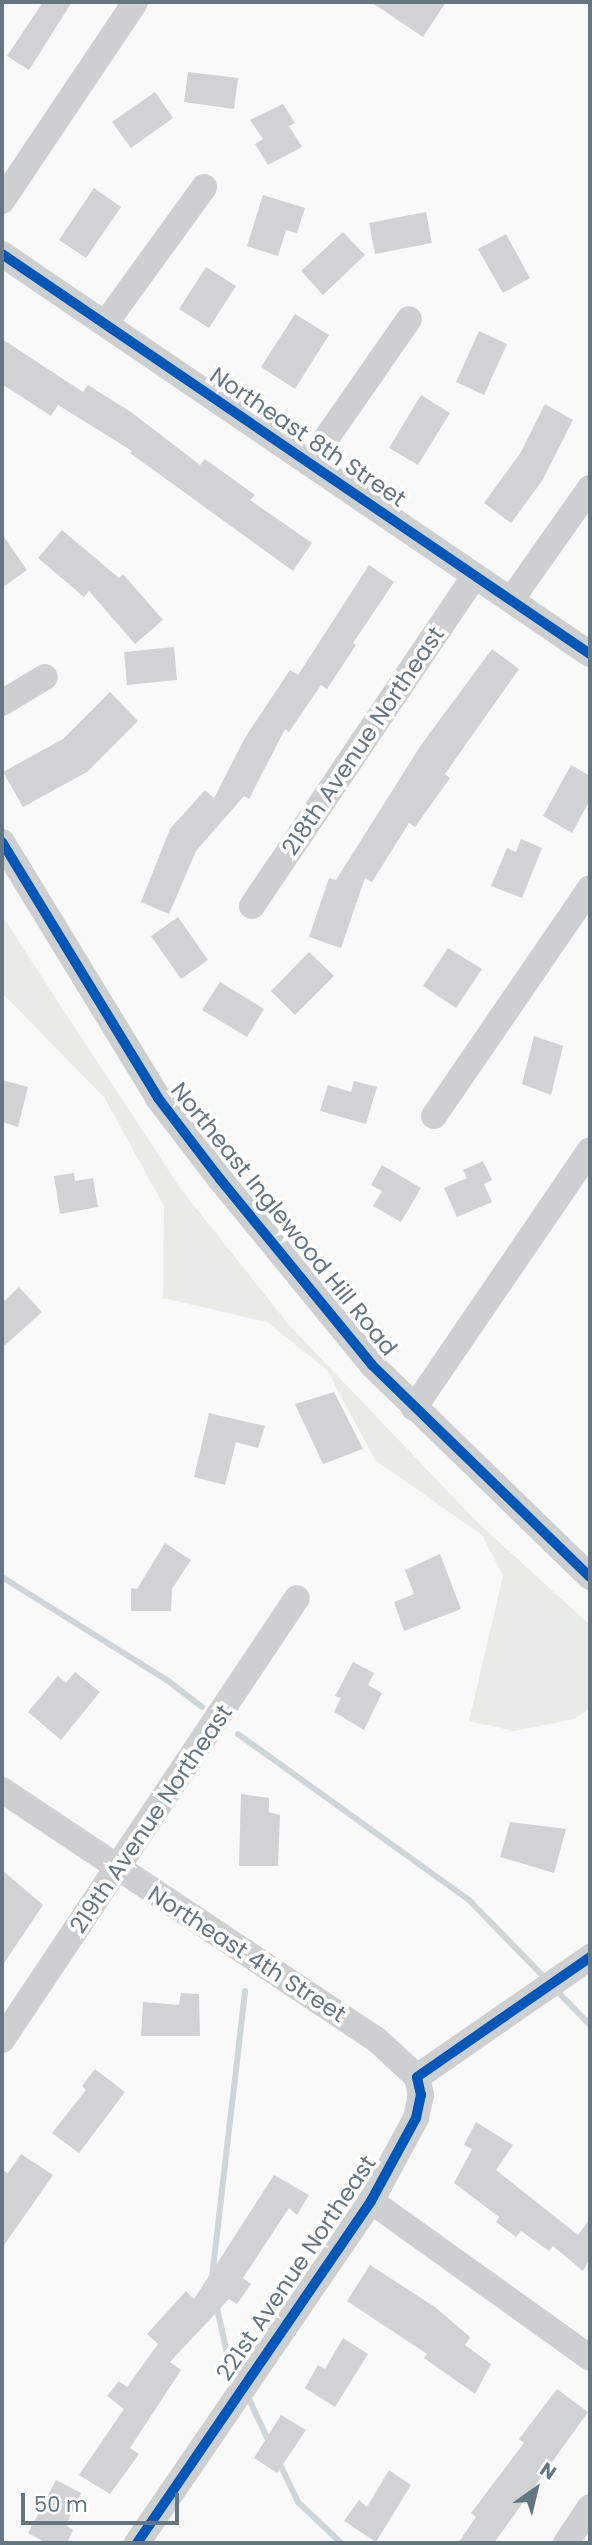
<!DOCTYPE html>
<html>
<head>
<meta charset="utf-8">
<style>
	body { margin:0 }
	#map { position:relative; width:592px; height:2545px; overflow:hidden; background:#f9f9f9; font-family:Poppins,sans-serif }
	div>[style] { position:absolute }
	[style*='--x'] { left:calc(var(--x)*1px); top:calc(var(--y)*1px); width:calc(var(--w)*1px); rotate:calc(var(--a)*1deg) }
	.green>* { inset:0; background:#e8ebe6 }
	.stream>* { height:6px; margin:-3px; padding:0 3px; transform-origin:3px; border-radius:3px; background:#ced6d9 }
	.building>* { inset:0; background:#d0d2d3 }
	.minor>* { height:26px; margin:-13px; padding:0 13px; transform-origin:13px; border-radius:13px; background:#cecfd0 }
	.cycleway>* { height:10px; margin:-5px; padding:0 5px; transform-origin:5px; border-radius:5px; background:#0057b8 }
	span { translate:-50% -50%; white-space:nowrap; text-align:center; line-height:1.15; -webkit-text-stroke:7px #fff; paint-order:stroke }
	.street-label { font-size:23px; color:#657683 }
	.frame { position:absolute; inset:0; border:4px solid #657683; pointer-events:none }
	.north { position:absolute; left:501px; top:2454px; width:70px; height:70px; -webkit-text-stroke:5px #fff; paint-order:stroke; rotate:34deg; font-size:19px; font-weight:700; line-height:28px; text-align:center; color:#657683 }
	.north::after { content:''; display:block; margin:auto; width:24px; height:32px; background:#657683; clip-path:polygon(50% 0,100% 100%,50% 72%,0 100%) }
	.scale { position:absolute; left:21px; top:2493px; width:158px; height:32px; box-sizing:border-box; border:4px solid #657683; border-top:0; padding-left:9px; font-size:21px; line-height:24px; white-space:nowrap; color:#657683; -webkit-text-stroke:5px #fff; paint-order:stroke }
</style>
</head>
<body>
<div id="map">
	<div class="green">
		<i style="clip-path:polygon(2px 916px,180px 1188px,289px 1325px,475px 1520px,590px 1625px,590px 1709px,574px 1719px,514px 1731px,469px 1721px,503px 1576px,482px 1535px,375px 1460px,327px 1370px,267px 1322px,163px 1298px,164px 1206px,104px 1097px,2px 993px)"></i>
	</div>
	<div class="stream">
		<i style="--x:2;--y:1577;--w:195;--a:32"></i>
		<i style="--x:167;--y:1680;--w:44;--a:37.6"></i>
		<i style="--x:238;--y:1734;--w:286;--a:35.7"></i>
		<i style="--x:470;--y:1901;--w:107;--a:45.8"></i>
		<i style="--x:555;--y:1989;--w:50;--a:45.8"></i>
		<i style="--x:212;--y:2277;--w:288;--a:-83.4"></i>
		<i style="--x:216;--y:2304;--w:50;--a:77.3"></i>
		<i style="--x:227;--y:2353;--w:30;--a:64"></i>
		<i style="--x:248;--y:2397;--w:52;--a:64.9"></i>
		<i style="--x:278;--y:2460;--w:47;--a:64.5"></i>
		<i style="--x:298;--y:2502;--w:59;--a:43.6"></i>
	</div>
	<div class="building">
		<i style="clip-path:polygon(43px 2px,72px 2px,29px 70px,7px 56px)"></i>
		<i style="clip-path:polygon(371px 2px,446px 2px,423px 37px)"></i>
		<i style="clip-path:polygon(188px 72px,238px 78px,234px 109px,184px 102px)"></i>
		<i style="clip-path:polygon(155px 92px,173px 118px,131px 148px,112px 122px)"></i>
		<i style="clip-path:polygon(283px 104px,295px 123px,289px 126px,302px 147px,268px 165px,255px 144px,263px 139px,250px 120px)"></i>
		<i style="clip-path:polygon(94px 188px,121px 207px,86px 258px,59px 240px)"></i>
		<i style="clip-path:polygon(263px 195px,305px 208px,297px 233px,286px 230px,278px 256px,247px 246px)"></i>
		<i style="clip-path:polygon(426px 212px,432px 243px,375px 254px,369px 223px)"></i>
		<i style="clip-path:polygon(343px 232px,365px 255px,323px 295px,301px 271px)"></i>
		<i style="clip-path:polygon(506px 234px,530px 278px,503px 293px,478px 249px)"></i>
		<i style="clip-path:polygon(206px 267px,236px 286px,209px 328px,179px 309px)"></i>
		<i style="clip-path:polygon(295px 314px,329px 335px,295px 389px,261px 367px)"></i>
		<i style="clip-path:polygon(479px 331px,507px 344px,484px 395px,456px 382px)"></i>
		<i style="clip-path:polygon(2px 339px,83px 392px,88px 385px,131px 412px,200px 465px,205px 459px,255px 495px,250px 500px,312px 543px,293px 571px,130px 453px,132px 451px,58px 405px,51px 416px,2px 384px)"></i>
		<i style="clip-path:polygon(421px 395px,450px 413px,418px 465px,389px 448px)"></i>
		<i style="clip-path:polygon(545px 404px,573px 420px,542px 481px,511px 523px,484px 503px,521px 452px)"></i>
		<i style="clip-path:polygon(62px 530px,119px 578px,123px 574px,163px 620px,135px 644px,89px 591px,84px 597px,38px 558px)"></i>
		<i style="clip-path:polygon(2px 534px,27px 570px,2px 588px)"></i>
		<i style="clip-path:polygon(369px 565px,394px 582px,353px 643px,356px 645px,327px 689px,321px 685px,289px 732px,285px 729px,249px 799px,244px 796px,196px 851px,169px 914px,141px 902px,170px 829px,205px 790px,214px 798px,246px 736px,290px 670px,298px 675px)"></i>
		<i style="clip-path:polygon(174px 647px,177px 680px,127px 685px,124px 652px)"></i>
		<i style="clip-path:polygon(492px 649px,519px 669px,445px 774px,450px 778px,415px 827px,409px 823px,372px 882px,365px 878px,341px 948px,309px 937px,329px 878px,336px 880px,421px 745px)"></i>
		<i style="clip-path:polygon(110px 692px,138px 721px,87px 772px,23px 807px,3px 772px,63px 739px)"></i>
		<i style="clip-path:polygon(571px 765px,590px 776px,590px 800px,572px 833px,543px 816px)"></i>
		<i style="clip-path:polygon(521px 839px,542px 848px,522px 898px,491px 886px,507px 848px,516px 852px)"></i>
		<i style="clip-path:polygon(178px 917px,208px 960px,181px 979px,151px 936px)"></i>
		<i style="clip-path:polygon(448px 948px,482px 969px,456px 1008px,423px 986px)"></i>
		<i style="clip-path:polygon(309px 952px,334px 976px,295px 1015px,271px 991px)"></i>
		<i style="clip-path:polygon(220px 982px,264px 1009px,247px 1037px,202px 1010px)"></i>
		<i style="clip-path:polygon(534px 1036px,563px 1046px,551px 1095px,522px 1084px)"></i>
		<i style="clip-path:polygon(2px 1080px,28px 1087px,18px 1127px,2px 1122px)"></i>
		<i style="clip-path:polygon(354px 1081px,377px 1087px,366px 1124px,320px 1111px,328px 1085px,351px 1092px)"></i>
		<i style="clip-path:polygon(483px 1161px,492px 1180px,484px 1184px,492px 1202px,457px 1217px,444px 1188px,467px 1178px,463px 1170px)"></i>
		<i style="clip-path:polygon(382px 1165px,421px 1188px,401px 1222px,373px 1206px,382px 1191px,371px 1185px)"></i>
		<i style="clip-path:polygon(74px 1173px,75px 1181px,93px 1178px,98px 1207px,60px 1214px,54px 1176px)"></i>
		<i style="clip-path:polygon(19px 1287px,42px 1312px,2px 1348px,2px 1303px)"></i>
		<i style="clip-path:polygon(334px 1392px,363px 1449px,323px 1464px,295px 1404px)"></i>
		<i style="clip-path:polygon(209px 1413px,265px 1426px,258px 1448px,236px 1442px,225px 1485px,194px 1477px)"></i>
		<i style="clip-path:polygon(165px 1543px,191px 1560px,172px 1589px,171px 1611px,131px 1611px,131px 1588px,137px 1589px)"></i>
		<i style="clip-path:polygon(440px 1554px,461px 1609px,404px 1631px,394px 1602px,414px 1594px,405px 1570px)"></i>
		<i style="clip-path:polygon(353px 1662px,374px 1673px,368px 1685px,382px 1693px,364px 1730px,334px 1712px,341px 1698px,335px 1696px)"></i>
		<i style="clip-path:polygon(75px 1672px,100px 1692px,61px 1740px,28px 1712px,58px 1676px,66px 1683px)"></i>
		<i style="clip-path:polygon(241px 1794px,269px 1798px,269px 1812px,280px 1815px,278px 1866px,239px 1866px)"></i>
		<i style="clip-path:polygon(510px 1822px,566px 1829px,554px 1873px,500px 1857px)"></i>
		<i style="clip-path:polygon(2px 1870px,43px 1905px,2px 1966px)"></i>
		<i style="clip-path:polygon(181px 1993px,199px 1994px,200px 2036px,141px 2036px,143px 2002px,179px 2005px)"></i>
		<i style="clip-path:polygon(95px 2069px,125px 2092px,79px 2153px,52px 2133px,86px 2090px,82px 2086px)"></i>
		<i style="clip-path:polygon(476px 2122px,513px 2145px,496px 2170px,578px 2235px,590px 2219px,590px 2258px,583px 2271px,553px 2246px,549px 2251px,521px 2231px,516px 2237px,496px 2222px,499px 2217px,454px 2183px,472px 2149px,464px 2145px)"></i>
		<i style="clip-path:polygon(21px 2154px,53px 2175px,2px 2248px,2px 2170px,8px 2173px)"></i>
		<i style="clip-path:polygon(274px 2175px,309px 2195px,297px 2215px,289px 2208px,243px 2278px,251px 2284px,237px 2304px,229px 2299px,170px 2362px,181px 2370px,130px 2448px,139px 2454px,110px 2494px,79px 2475px,124px 2409px,107px 2396px,119px 2381px,127px 2387px,158px 2344px,147px 2334px,186px 2291px,194px 2299px)"></i>
		<i style="clip-path:polygon(370px 2265px,435px 2307px,470px 2337px,465px 2345px,491px 2364px,475px 2394px,424px 2358px,427px 2354px,347px 2301px)"></i>
		<i style="clip-path:polygon(343px 2338px,368px 2354px,335px 2407px,305px 2388px,318px 2365px,325px 2369px)"></i>
		<i style="clip-path:polygon(557px 2389px,588px 2412px,494px 2543px,458px 2543px,476px 2517px,471px 2513px,524px 2443px,519px 2439px)"></i>
		<i style="clip-path:polygon(281px 2415px,306px 2430px,277px 2473px,254px 2458px)"></i>
		<i style="clip-path:polygon(389px 2470px,411px 2485px,376px 2542px,344px 2521px,359px 2500px,367px 2507px)"></i>
		<i style="clip-path:polygon(56px 2480px,81px 2493px,66px 2525px,73px 2530px,67px 2543px,46px 2543px,28px 2533px)"></i>
	</div>
	<div class="minor">
		<i style="--x:2;--y:201;--w:239;--a:-56.2"></i>
		<i style="--x:2;--y:254;--w:711;--a:34.23"></i>
		<i style="--x:105;--y:324;--w:169;--a:-54.1"></i>
		<i style="--x:309;--y:463;--w:175;--a:-55.2"></i>
		<i style="--x:511;--y:600;--w:137;--a:-54.8"></i>
		<i style="--x:2;--y:703;--w:50;--a:-31.2"></i>
		<i style="--x:2;--y:842;--w:300;--a:58.6"></i>
		<i style="--x:158;--y:1098;--w:102;--a:52.6"></i>
		<i style="--x:220;--y:1179;--w:240;--a:50.7"></i>
		<i style="--x:372;--y:1365;--w:304;--a:44.2"></i>
		<i style="--x:252;--y:906;--w:398;--a:-56"></i>
		<i style="--x:434;--y:1116;--w:276;--a:-55.6"></i>
		<i style="--x:414;--y:1408;--w:312;--a:-55.7"></i>
		<i style="--x:2;--y:1790;--w:451;--a:33.7"></i>
		<i style="--x:377;--y:2040;--w:54;--a:42.8"></i>
		<i style="--x:2;--y:2040;--w:531;--a:-56.28"></i>
		<i style="--x:371;--y:2201;--w:269;--a:35.6"></i>
		<i style="--x:137;--y:2543;--w:414;--a:-55.6"></i>
		<i style="--x:371;--y:2201;--w:94;--a:-61.5"></i>
		<i style="--x:416;--y:2118;--w:24;--a:-78"></i>
		<i style="--x:421;--y:2095;--w:18;--a:-103"></i>
		<i style="--x:417;--y:2077;--w:211;--a:-34.7"></i>
		<i style="--x:566;--y:2543;--w:43;--a:-56.3"></i>
	</div>
	<div class="cycleway">
		<i style="--x:2;--y:254;--w:711;--a:34.23"></i>
		<i style="--x:2;--y:842;--w:300;--a:58.6"></i>
		<i style="--x:158;--y:1098;--w:102;--a:52.6"></i>
		<i style="--x:220;--y:1179;--w:240;--a:50.7"></i>
		<i style="--x:372;--y:1365;--w:304;--a:44.2"></i>
		<i style="--x:137;--y:2543;--w:414;--a:-55.6"></i>
		<i style="--x:371;--y:2201;--w:94;--a:-61.5"></i>
		<i style="--x:416;--y:2118;--w:24;--a:-78"></i>
		<i style="--x:421;--y:2095;--w:18;--a:-103"></i>
		<i style="--x:417;--y:2077;--w:211;--a:-34.7"></i>
	</div>
	<div class="street-label">
		<span style="left:308px;top:437px;rotate:34deg">Northeast 8th Street</span>
		<span style="left:363px;top:741px;rotate:-56deg">218th Avenue Northeast</span>
		<span style="left:284px;top:1219px;rotate:51deg">Northeast Inglewood Hill Road</span>
		<span style="left:151px;top:1819px;rotate:-56deg">219th Avenue Northeast</span>
		<span style="left:247px;top:1954px;rotate:33deg">Northeast 4th Street</span>
		<span style="left:296px;top:2268px;rotate:-56deg">221st Avenue Northeast</span>
	</div>
	<div class="frame"></div>
	<div class="north">N</div>
	<div class="scale">50 m</div>
</div>
</body>
</html>
